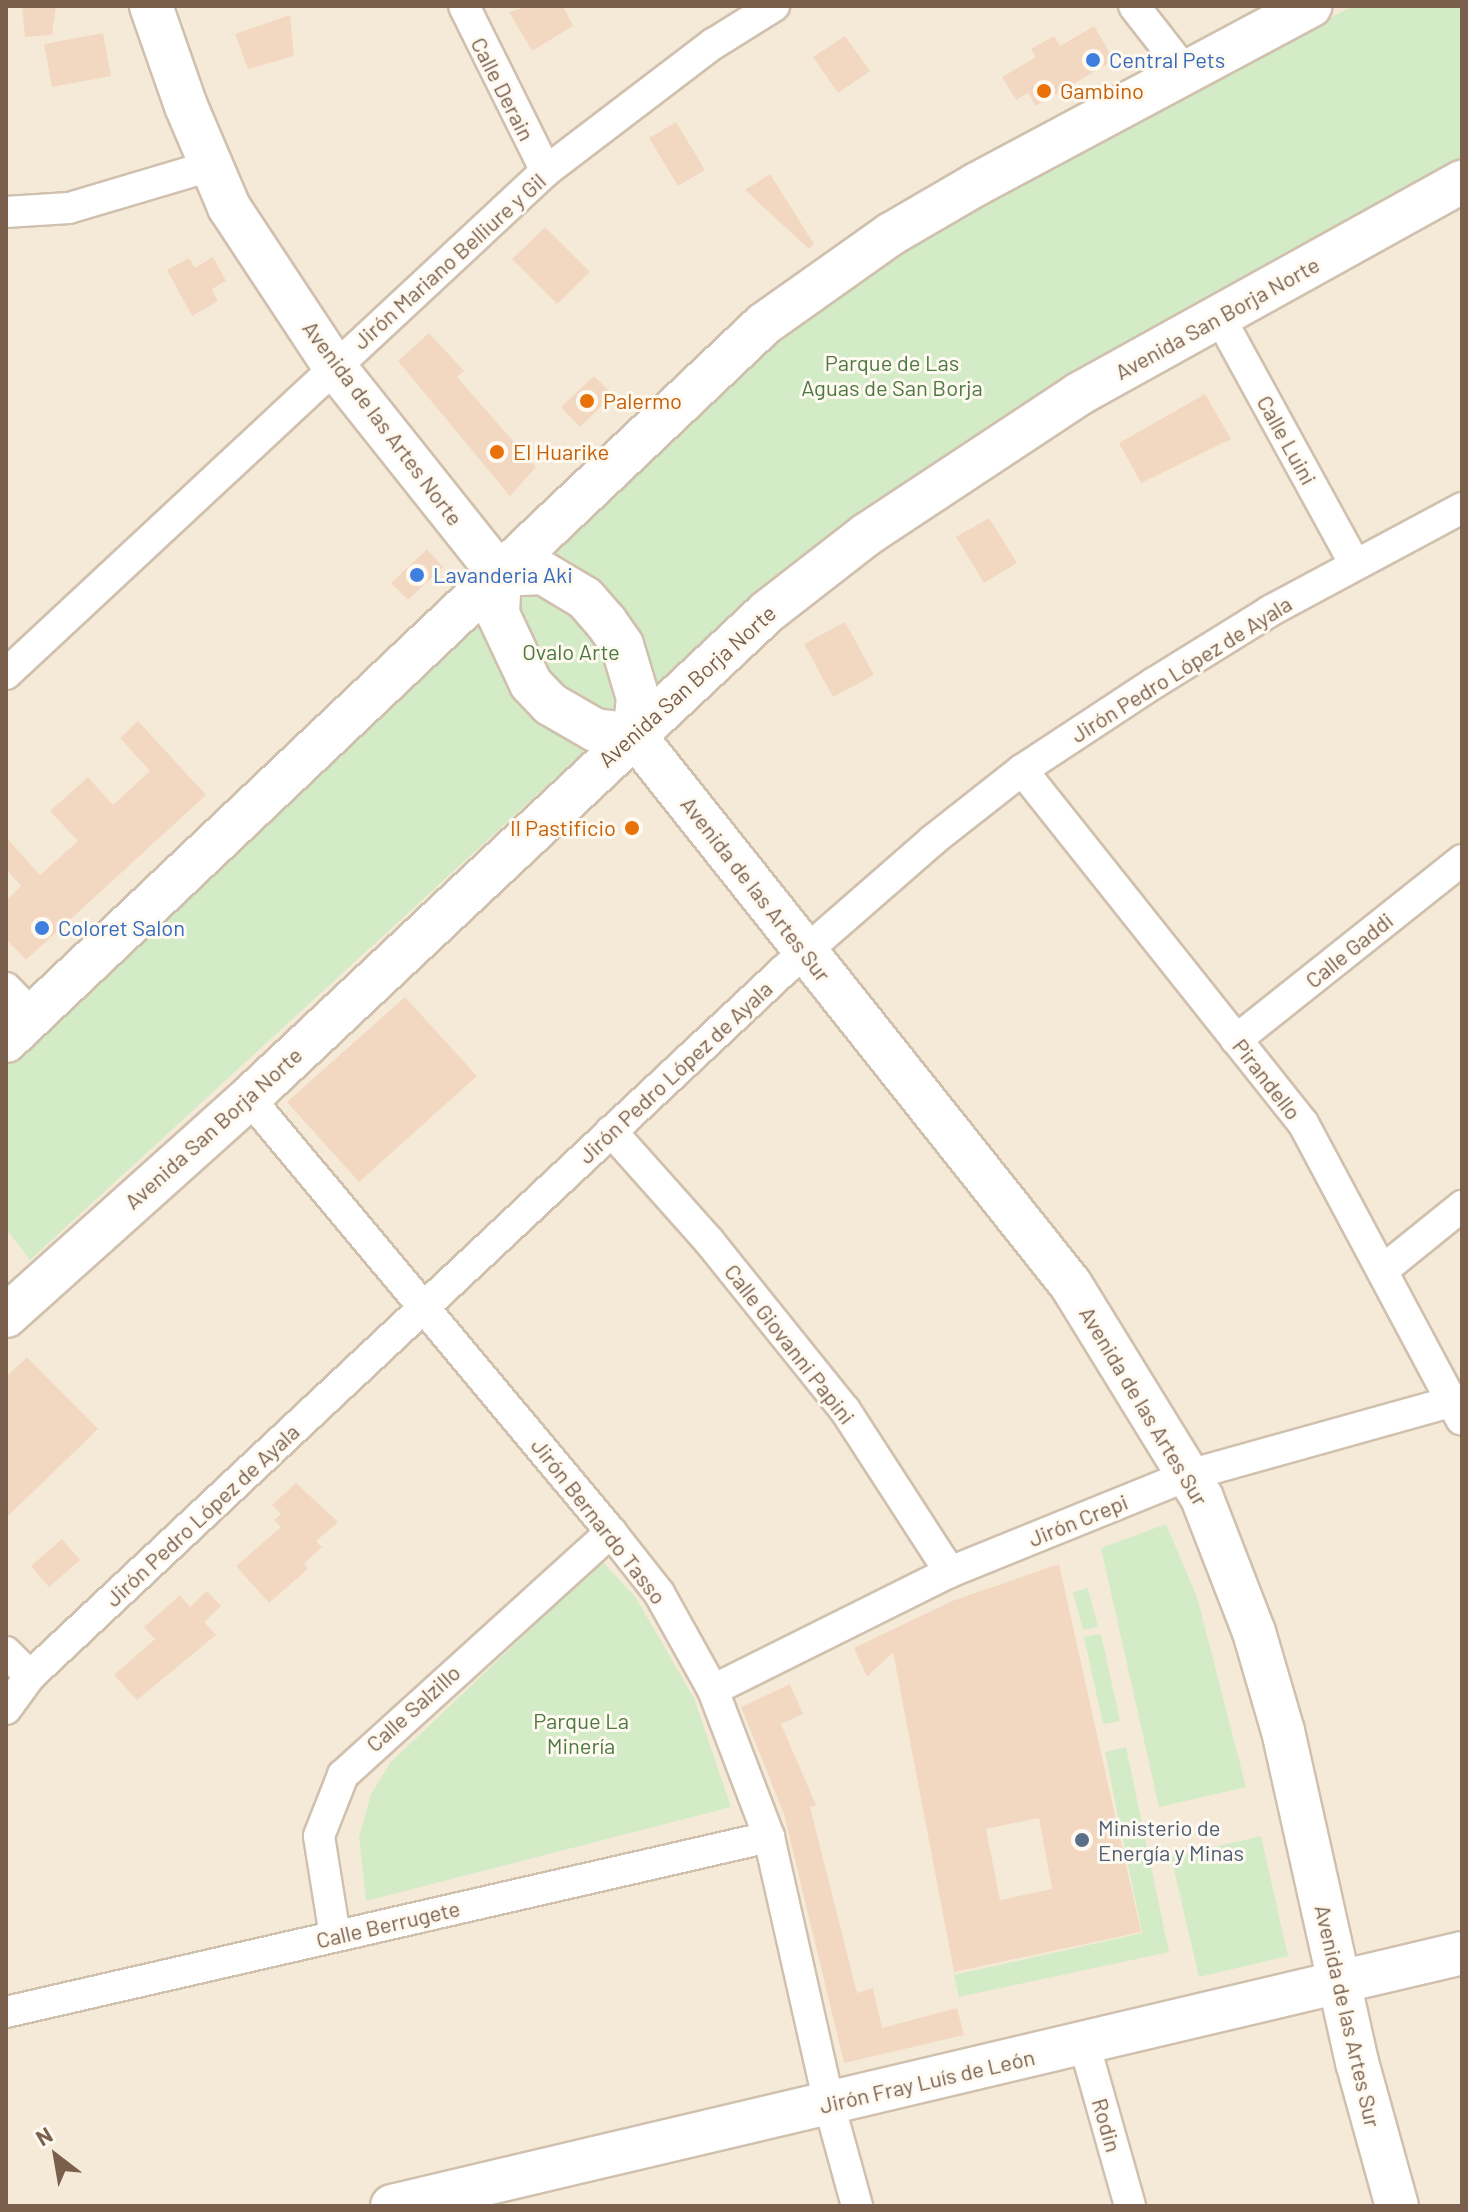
<!DOCTYPE html>
<html>
<head>
<meta charset="utf-8">
<style>
	body { margin:0 }
	#map { position:relative; width:1468px; height:2212px; overflow:hidden; background:#fdf7ea; font-family:Barlow,sans-serif }
	div>[style] { position:absolute }
	[style*='--x'] { left:calc(var(--x)*1px); top:calc(var(--y)*1px); width:calc(var(--w)*1px); rotate:calc(var(--a)*1deg) }
	.residential>* { inset:0; background:#f5ead8 }
	.green>* { inset:0; background:#d3ecc7 }
	.building>* { inset:0; background:#f3d8c1 }
	.roads { filter:drop-shadow(2px 0 #d0c0ae) drop-shadow(-2px 0 #d0c0ae) drop-shadow(0 2px #d0c0ae) drop-shadow(0 -2px #d0c0ae) }
	.street>* { height:30px; margin:-15px; padding:0 15px; transform-origin:15px; border-radius:15px; background:#fff }
	.secondary>* { height:42px; margin:-21px; padding:0 21px; transform-origin:21px; border-radius:21px; background:#fff }
	.dots>* { width:22px; height:22px; translate:-50% -50%; box-sizing:border-box; border:4px solid #fffaf1; border-radius:50% }
	span { translate:-50% -50%; white-space:nowrap; text-align:center; line-height:1.15; -webkit-text-stroke:6px #fffaf1; paint-order:stroke }
	.shop-label { font-size:22px; color:#366cbe }
	.left { translate:0 -50%; text-align:left }
	.street-label { font-size:22px; color:#795f4c }
	.food-label { font-size:22px; color:#c56008 }
	.right { translate:-100% -50%; text-align:right }
	.park-label { font-size:22px; color:#4d7a41 }
	.service-label { font-size:22px; color:#4e5e75 }
	.frame { position:absolute; inset:0; border:8px solid #795f4c; pointer-events:none }
	.north { position:absolute; left:16px; top:2116px; width:80px; height:80px; -webkit-text-stroke:6px #fffaf1; paint-order:stroke; rotate:329deg; font-size:22px; font-weight:700; line-height:32px; text-align:center; color:#795f4c }
	.north::after { content:''; display:block; margin:auto; width:28px; height:36px; background:#795f4c; clip-path:polygon(50% 0,100% 100%,50% 72%,0 100%) }
</style>
</head>
<body>
<div id="map">
	<div class="residential">
		<i style="clip-path:polygon(6px 6px,1462px 6px,1462px 2206px,6px 2206px)"></i>
	</div>
	<div class="green">
		<i style="clip-path:polygon(1353px 6px,1462px 6px,1462px 160px,654px 692px,546px 563px,714px 388px,836px 291px,1093px 141px)"></i>
		<i style="clip-path:polygon(535px 593px,584px 620px,619px 682px,617px 711px,601px 714px,570px 696px,539px 662px,519px 606px,523px 597px)"></i>
		<i style="clip-path:polygon(483px 613px,505px 683px,529px 711px,591px 745px,30px 1260px,6px 1229px,6px 1062px)"></i>
		<i style="clip-path:polygon(1166px 1524px,1197px 1597px,1246px 1787px,1159px 1807px,1101px 1548px)"></i>
		<i style="clip-path:polygon(602px 1561px,636px 1598px,694px 1698px,731px 1807px,366px 1901px,359px 1837px,371px 1794px,390px 1763px)"></i>
		<i style="clip-path:polygon(1088px 1588px,1098px 1627px,1083px 1630px,1073px 1592px)"></i>
		<i style="clip-path:polygon(1101px 1634px,1120px 1721px,1103px 1724px,1084px 1637px)"></i>
		<i style="clip-path:polygon(1126px 1747px,1169px 1952px,959px 1997px,954px 1975px,1142px 1933px,1105px 1752px)"></i>
		<i style="clip-path:polygon(1261px 1836px,1288px 1956px,1199px 1977px,1171px 1857px)"></i>
	</div>
	<div class="building">
		<i style="clip-path:polygon(22px 6px,56px 6px,52px 35px,25px 37px)"></i>
		<i style="clip-path:polygon(529px 6px,563px 6px,573px 26px,532px 51px,509px 12px)"></i>
		<i style="clip-path:polygon(290px 15px,294px 56px,248px 69px,235px 34px)"></i>
		<i style="clip-path:polygon(1094px 26px,1114px 60px,1036px 106px,1028px 93px,1016px 100px,1002px 77px,1036px 57px,1031px 49px,1054px 36px,1060px 46px)"></i>
		<i style="clip-path:polygon(103px 33px,111px 76px,52px 87px,44px 44px)"></i>
		<i style="clip-path:polygon(845px 36px,870px 71px,838px 93px,813px 57px)"></i>
		<i style="clip-path:polygon(676px 122px,705px 170px,678px 186px,649px 138px)"></i>
		<i style="clip-path:polygon(770px 174px,814px 244px,809px 249px,745px 190px)"></i>
		<i style="clip-path:polygon(545px 227px,590px 272px,557px 304px,512px 259px)"></i>
		<i style="clip-path:polygon(213px 257px,226px 281px,212px 289px,218px 301px,192px 316px,167px 270px,189px 258px,195px 268px)"></i>
		<i style="clip-path:polygon(429px 333px,464px 371px,457px 377px,536px 467px,510px 496px,398px 361px)"></i>
		<i style="clip-path:polygon(594px 376px,613px 395px,580px 427px,561px 407px)"></i>
		<i style="clip-path:polygon(1205px 394px,1231px 439px,1141px 483px,1119px 443px)"></i>
		<i style="clip-path:polygon(989px 518px,1017px 563px,984px 583px,956px 537px)"></i>
		<i style="clip-path:polygon(427px 549px,443px 567px,408px 600px,391px 583px)"></i>
		<i style="clip-path:polygon(845px 622px,874px 675px,833px 697px,804px 644px)"></i>
		<i style="clip-path:polygon(138px 721px,206px 795px,26px 960px,6px 939px,6px 901px,21px 886px,6px 869px,6px 837px,40px 875px,78px 841px,50px 811px,88px 777px,113px 805px,150px 771px,120px 738px)"></i>
		<i style="clip-path:polygon(405px 997px,477px 1076px,359px 1182px,287px 1102px)"></i>
		<i style="clip-path:polygon(27px 1357px,98px 1429px,6px 1518px,6px 1377px)"></i>
		<i style="clip-path:polygon(296px 1483px,338px 1522px,316px 1541px,322px 1547px,304px 1564px,308px 1569px,269px 1603px,236px 1566px,281px 1527px,274px 1520px,281px 1514px,272px 1505px)"></i>
		<i style="clip-path:polygon(62px 1539px,80px 1560px,49px 1587px,31px 1566px)"></i>
		<i style="clip-path:polygon(evenodd,1059px 1564px,1141px 1932px,954px 1972px,893px 1652px,867px 1677px,854px 1648px,952px 1601px,1059px 1564px,1039px 1818px,1052px 1889px,1000px 1900px,986px 1829px,1039px 1818px)"></i>
		<i style="clip-path:polygon(207px 1591px,221px 1606px,204px 1622px,216px 1635px,137px 1700px,114px 1675px,155px 1639px,144px 1627px,180px 1595px,190px 1607px)"></i>
		<i style="clip-path:polygon(790px 1684px,803px 1714px,781px 1724px,816px 1805px,810px 1807px,857px 1993px,873px 1988px,882px 2028px,957px 2008px,964px 2035px,844px 2063px,784px 1814px,741px 1707px)"></i>
	</div>
	<div class="roads">
		<div class="street">
			<i style="--x:464;--y:6;--w:184;--a:63.6"></i>
			<i style="--x:1134;--y:6;--w:81;--a:52"></i>
			<i style="--x:6;--y:212;--w:63;--a:-3.6"></i>
			<i style="--x:69;--y:208;--w:147;--a:-16.6"></i>
			<i style="--x:1219;--y:316;--w:283;--a:61.3"></i>
			<i style="--x:6;--y:674;--w:738;--a:-42.97"></i>
			<i style="--x:546;--y:171;--w:210;--a:-37.3"></i>
			<i style="--x:713;--y:44;--w:72;--a:-31.9"></i>
			<i style="--x:1022;--y:770;--w:451;--a:51.5"></i>
			<i style="--x:1303;--y:1123;--w:336;--a:61.9"></i>
			<i style="--x:6;--y:988;--w:37;--a:46"></i>
			<i style="--x:1236;--y:1040;--w:289;--a:-38.5"></i>
			<i style="--x:249;--y:1098;--w:565;--a:50.17"></i>
			<i style="--x:611;--y:1532;--w:78;--a:51.8"></i>
			<i style="--x:659;--y:1593;--w:111;--a:60.9"></i>
			<i style="--x:713;--y:1690;--w:157;--a:69.1"></i>
			<i style="--x:769;--y:1837;--w:274;--a:77.3"></i>
			<i style="--x:829;--y:2104;--w:106;--a:74.6"></i>
			<i style="--x:611;--y:1131;--w:147;--a:48.3"></i>
			<i style="--x:709;--y:1241;--w:217;--a:51.2"></i>
			<i style="--x:845;--y:1410;--w:193;--a:57.1"></i>
			<i style="--x:1383;--y:1270;--w:102;--a:-39"></i>
			<i style="--x:6;--y:1652;--w:34;--a:45"></i>
			<i style="--x:713;--y:1690;--w:265;--a:-26.5"></i>
			<i style="--x:950;--y:1572;--w:258;--a:-22.1"></i>
			<i style="--x:1189;--y:1475;--w:283;--a:-15.6"></i>
			<i style="--x:6;--y:1709;--w:41;--a:-54"></i>
			<i style="--x:30;--y:1676;--w:1032;--a:-43.11"></i>
			<i style="--x:783;--y:971;--w:199;--a:-41.1"></i>
			<i style="--x:933;--y:840;--w:113;--a:-38.2"></i>
			<i style="--x:1022;--y:770;--w:158;--a:-33.4"></i>
			<i style="--x:1154;--y:683;--w:137;--a:-31.8"></i>
			<i style="--x:1270;--y:611;--w:218;--a:-28.2"></i>
			<i style="--x:335;--y:1936;--w:101;--a:-99.1"></i>
			<i style="--x:319;--y:1836;--w:66;--a:-68.5"></i>
			<i style="--x:343;--y:1775;--w:362;--a:-42.2"></i>
			<i style="--x:6;--y:2012;--w:783;--a:-12.92"></i>
			<i style="--x:1084;--y:2043;--w:169;--a:74.2"></i>
		</div>
		<div class="secondary">
			<i style="--x:151;--y:6;--w:106;--a:70.7"></i>
			<i style="--x:186;--y:106;--w:110;--a:66.9"></i>
			<i style="--x:229;--y:207;--w:191;--a:56.6"></i>
			<i style="--x:334;--y:366;--w:267;--a:51.5"></i>
			<i style="--x:500;--y:575;--w:39;--a:93"></i>
			<i style="--x:498;--y:614;--w:77;--a:64.8"></i>
			<i style="--x:531;--y:684;--w:28;--a:46"></i>
			<i style="--x:550;--y:704;--w:52;--a:30"></i>
			<i style="--x:595;--y:730;--w:39;--a:7"></i>
			<i style="--x:500;--y:575;--w:43;--a:-2.7"></i>
			<i style="--x:543;--y:573;--w:49;--a:30.8"></i>
			<i style="--x:585;--y:598;--w:32;--a:49"></i>
			<i style="--x:606;--y:622;--w:28;--a:55"></i>
			<i style="--x:622;--y:645;--w:55;--a:73.2"></i>
			<i style="--x:638;--y:698;--w:37;--a:96"></i>
			<i style="--x:634;--y:735;--w:702;--a:51.53"></i>
			<i style="--x:1071;--y:1285;--w:250;--a:58.4"></i>
			<i style="--x:1202;--y:1498;--w:144;--a:68.8"></i>
			<i style="--x:1254;--y:1632;--w:103;--a:73.7"></i>
			<i style="--x:1283;--y:1731;--w:339;--a:77.4"></i>
			<i style="--x:1357;--y:2062;--w:149;--a:74.5"></i>
			<i style="--x:6;--y:1041;--w:1043;--a:-43.41"></i>
			<i style="--x:764;--y:324;--w:156;--a:-35.3"></i>
			<i style="--x:891;--y:234;--w:99;--a:-30.2"></i>
			<i style="--x:977;--y:184;--w:378;--a:-28.1"></i>
			<i style="--x:6;--y:1316;--w:326;--a:-41.9"></i>
			<i style="--x:249;--y:1098;--w:710;--a:-43.17"></i>
			<i style="--x:767;--y:612;--w:125;--a:-37.9"></i>
			<i style="--x:866;--y:535;--w:255;--a:-33.5"></i>
			<i style="--x:1079;--y:394;--w:438;--a:-29"></i>
			<i style="--x:392;--y:2206;--w:1100;--a:-13.3"></i>
		</div>
	</div>
	<div class="dots">
		<i style="left:1093px;top:60px;background:#3f7fe0"></i>
		<i style="left:1044px;top:91px;background:#e8710a"></i>
		<i style="left:587px;top:401px;background:#e8710a"></i>
		<i style="left:497px;top:452px;background:#e8710a"></i>
		<i style="left:417px;top:575px;background:#3f7fe0"></i>
		<i style="left:632px;top:828px;background:#e8710a"></i>
		<i style="left:42px;top:928px;background:#3f7fe0"></i>
		<i style="left:1082px;top:1840px;background:#5c6f8a"></i>
	</div>
	<div class="shop-label">
		<span class="left" style="left:1109px;top:60px">Central Pets</span>
		<span class="left" style="left:433px;top:575px">Lavanderia Aki</span>
		<span class="left" style="left:58px;top:928px">Coloret Salon</span>
	</div>
	<div class="street-label">
		<span style="left:503px;top:89px;rotate:63deg">Calle Derain</span>
		<span style="left:449px;top:261px;rotate:-42deg">Jirón Mariano Belliure y Gil</span>
		<span style="left:1217px;top:318px;rotate:-29deg">Avenida San Borja Norte</span>
		<span style="left:383px;top:423px;rotate:53deg">Avenida de las Artes Norte</span>
		<span style="left:1287px;top:440px;rotate:61deg">Calle Luini</span>
		<span style="left:1181px;top:669px;rotate:-32deg">Jirón Pedro López de Ayala</span>
		<span style="left:687px;top:686px;rotate:-42deg">Avenida San Borja Norte</span>
		<span style="left:756px;top:889px;rotate:52deg">Avenida de las Artes Sur</span>
		<span style="left:1349px;top:950px;rotate:-39deg">Calle Gaddi</span>
		<span style="left:675px;top:1072px;rotate:-43deg">Jirón Pedro López de Ayala</span>
		<span style="left:1267px;top:1079px;rotate:52deg">Pirandello</span>
		<span style="left:213px;top:1128px;rotate:-42deg">Avenida San Borja Norte</span>
		<span style="left:790px;top:1344px;rotate:52deg">Calle Giovanni Papini</span>
		<span style="left:1144px;top:1406px;rotate:59deg">Avenida de las Artes Sur</span>
		<span style="left:202px;top:1515px;rotate:-43deg">Jirón Pedro López de Ayala</span>
		<span style="left:1078px;top:1520px;rotate:-22deg">Jirón Crepi</span>
		<span style="left:599px;top:1521px;rotate:52deg">Jirón Bernardo Tasso</span>
		<span style="left:413px;top:1708px;rotate:-42deg">Calle Salzillo</span>
		<span style="left:388px;top:1924px;rotate:-13deg">Calle Berrugete</span>
		<span style="left:1348px;top:2016px;rotate:77deg">Avenida de las Artes Sur</span>
		<span style="left:927px;top:2081px;rotate:-13deg">Jirón Fray Luís de León</span>
		<span style="left:1107px;top:2125px;rotate:74deg">Rodin</span>
	</div>
	<div class="food-label">
		<span class="left" style="left:1060px;top:91px">Gambino</span>
		<span class="left" style="left:603px;top:401px">Palermo</span>
		<span class="left" style="left:513px;top:452px">El Huarike</span>
		<span class="right" style="left:616px;top:828px">Il Pastificio</span>
	</div>
	<div class="park-label">
		<span style="left:892px;top:375px">Parque de Las<br>Aguas de San Borja</span>
		<span style="left:571px;top:652px">Ovalo Arte</span>
		<span style="left:581px;top:1733px">Parque La<br>Minería</span>
	</div>
	<div class="service-label">
		<span class="left" style="left:1098px;top:1840px">Ministerio de<br>Energía y Minas</span>
	</div>
	<div class="frame"></div>
	<div class="north">N</div>
</div>
</body>
</html>
